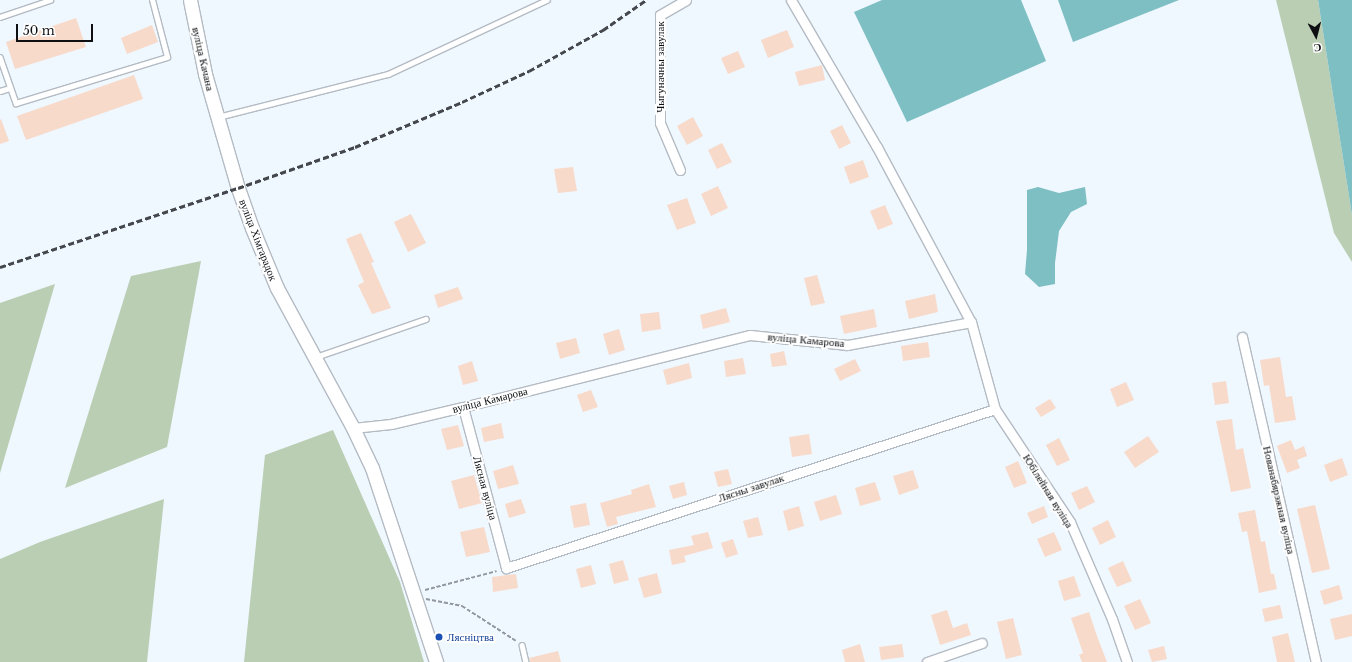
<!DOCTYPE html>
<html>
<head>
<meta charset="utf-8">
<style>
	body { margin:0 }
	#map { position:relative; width:1352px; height:662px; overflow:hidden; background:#eff7ff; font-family:"Libre Baskerville",serif }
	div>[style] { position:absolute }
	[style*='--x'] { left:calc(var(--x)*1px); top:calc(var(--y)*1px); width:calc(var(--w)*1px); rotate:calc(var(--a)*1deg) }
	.green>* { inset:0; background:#baceb3 }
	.water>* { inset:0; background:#7ebfc3 }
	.building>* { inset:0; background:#f8daca }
	.path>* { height:2px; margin-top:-1px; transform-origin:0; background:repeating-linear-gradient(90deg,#92989e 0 4px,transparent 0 6px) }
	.roads { filter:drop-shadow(1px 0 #b4bbc3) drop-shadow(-1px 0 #b4bbc3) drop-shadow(0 1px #b4bbc3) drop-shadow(0 -1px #b4bbc3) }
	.lane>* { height:4.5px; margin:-2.25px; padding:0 2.25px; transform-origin:2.25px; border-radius:2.25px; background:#fff }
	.street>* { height:9px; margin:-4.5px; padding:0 4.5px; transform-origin:4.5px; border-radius:4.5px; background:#fff }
	.secondary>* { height:13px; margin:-6.5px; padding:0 6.5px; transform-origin:6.5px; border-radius:6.5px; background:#fff }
	.rail>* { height:3px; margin-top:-1.5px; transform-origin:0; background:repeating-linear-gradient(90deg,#44474b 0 6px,transparent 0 9px) }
	.dots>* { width:11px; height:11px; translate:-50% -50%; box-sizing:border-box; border:2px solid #fff; border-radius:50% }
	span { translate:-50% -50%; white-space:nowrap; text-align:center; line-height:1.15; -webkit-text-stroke:4px #fff; paint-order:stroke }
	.street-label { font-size:11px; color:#0d0f12 }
	.transit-label { font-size:11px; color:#164399 }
	.left { translate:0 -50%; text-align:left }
	.north { position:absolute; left:1296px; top:16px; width:40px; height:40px; -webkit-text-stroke:3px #fff; paint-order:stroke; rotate:173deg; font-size:11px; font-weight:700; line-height:16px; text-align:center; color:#0d0f12 }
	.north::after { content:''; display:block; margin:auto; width:14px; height:18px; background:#0d0f12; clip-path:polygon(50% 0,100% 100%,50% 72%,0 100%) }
	.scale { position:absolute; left:16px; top:24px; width:77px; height:18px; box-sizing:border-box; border:2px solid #0d0f12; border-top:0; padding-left:5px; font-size:12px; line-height:14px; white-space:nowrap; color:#0d0f12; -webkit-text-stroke:3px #fff; paint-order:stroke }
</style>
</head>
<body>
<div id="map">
	<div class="green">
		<i style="clip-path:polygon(1276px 0,1318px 0,1352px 215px,1352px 262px,1334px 233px)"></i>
		<i style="clip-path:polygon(201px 261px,167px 447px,65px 488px,131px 276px)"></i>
		<i style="clip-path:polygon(55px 284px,0 473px,0 303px)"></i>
		<i style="clip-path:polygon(333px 430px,400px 582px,424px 662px,244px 662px,265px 455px)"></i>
		<i style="clip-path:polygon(164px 499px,147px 662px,0 662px,0 559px,40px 542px)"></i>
	</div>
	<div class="water">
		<i style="clip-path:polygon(882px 0,1021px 0,1046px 61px,907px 122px,854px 12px)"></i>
		<i style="clip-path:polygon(1058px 0,1179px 0,1073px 42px)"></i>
		<i style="clip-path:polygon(1318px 0,1352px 0,1352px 215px)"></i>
		<i style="clip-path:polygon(1038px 187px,1059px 193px,1085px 187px,1087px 204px,1071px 212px,1059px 231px,1055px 263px,1055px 284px,1039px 287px,1025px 274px,1027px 250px,1027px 190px)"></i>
	</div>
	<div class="building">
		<i style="clip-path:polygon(76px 18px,86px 47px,15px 69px,6px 42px)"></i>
		<i style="clip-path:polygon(152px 25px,158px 42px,127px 54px,121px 38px)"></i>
		<i style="clip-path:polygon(787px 30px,794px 47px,768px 58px,761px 40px)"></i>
		<i style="clip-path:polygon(738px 51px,745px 67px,728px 74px,721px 58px)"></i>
		<i style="clip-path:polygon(822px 65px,825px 80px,799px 86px,795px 72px)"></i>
		<i style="clip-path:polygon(134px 75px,143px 99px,26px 140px,17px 116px)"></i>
		<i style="clip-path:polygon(693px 117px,703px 136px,687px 145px,677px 126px)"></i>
		<i style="clip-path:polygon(1px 119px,9px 141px,0 144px,0 120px)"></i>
		<i style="clip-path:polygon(842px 125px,851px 143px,839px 149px,830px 131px)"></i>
		<i style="clip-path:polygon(722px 143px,732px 162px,717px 169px,708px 150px)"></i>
		<i style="clip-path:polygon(863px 160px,869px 177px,850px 184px,844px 167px)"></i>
		<i style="clip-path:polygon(573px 167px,577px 191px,558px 193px,554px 169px)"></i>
		<i style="clip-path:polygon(718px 186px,728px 208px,711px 216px,701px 194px)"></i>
		<i style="clip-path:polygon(687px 198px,696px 223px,677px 230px,667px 205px)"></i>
		<i style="clip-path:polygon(885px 205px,893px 224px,878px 230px,870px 211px)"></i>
		<i style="clip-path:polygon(411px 214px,426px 243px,408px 252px,394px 222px)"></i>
		<i style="clip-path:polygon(361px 233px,374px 262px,371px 263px,391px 308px,372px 314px,358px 285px,364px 282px,346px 239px)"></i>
		<i style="clip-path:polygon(817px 275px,825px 303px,811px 306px,804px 278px)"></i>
		<i style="clip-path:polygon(458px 287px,463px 299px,438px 308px,434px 295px)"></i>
		<i style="clip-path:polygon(935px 294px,938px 312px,909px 319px,905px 301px)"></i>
		<i style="clip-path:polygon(726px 308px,730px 322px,703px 329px,700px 315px)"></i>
		<i style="clip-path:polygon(874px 309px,877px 327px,844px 334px,840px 316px)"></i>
		<i style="clip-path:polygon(659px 312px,661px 329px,642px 332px,640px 314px)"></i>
		<i style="clip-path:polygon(619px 329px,625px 350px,609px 355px,603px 334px)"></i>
		<i style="clip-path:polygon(576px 338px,580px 353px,560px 359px,556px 343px)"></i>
		<i style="clip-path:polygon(928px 342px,930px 357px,903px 361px,901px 346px)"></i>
		<i style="clip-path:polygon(784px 351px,787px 365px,772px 367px,770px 354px)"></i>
		<i style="clip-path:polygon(1280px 357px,1286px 397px,1292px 396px,1296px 420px,1275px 423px,1269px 385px,1264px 386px,1260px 360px)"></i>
		<i style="clip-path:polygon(743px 358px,746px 374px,726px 377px,724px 361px)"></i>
		<i style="clip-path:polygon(855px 359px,861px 371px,840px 381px,834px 369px)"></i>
		<i style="clip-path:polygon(472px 361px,478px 381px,463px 385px,458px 366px)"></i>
		<i style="clip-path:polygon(689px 363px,692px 378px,667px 385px,663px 370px)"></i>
		<i style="clip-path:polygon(1226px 381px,1229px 403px,1215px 405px,1212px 383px)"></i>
		<i style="clip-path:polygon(1126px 382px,1134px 400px,1117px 407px,1110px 389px)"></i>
		<i style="clip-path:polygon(591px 390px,598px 407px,583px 412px,577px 395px)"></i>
		<i style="clip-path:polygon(1050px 399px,1056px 408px,1041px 417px,1035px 408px)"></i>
		<i style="clip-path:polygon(1232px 419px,1236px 450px,1243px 448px,1251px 488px,1231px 492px,1216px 421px)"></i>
		<i style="clip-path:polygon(501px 423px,504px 438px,484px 442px,481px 428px)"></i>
		<i style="clip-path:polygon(458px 425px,464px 446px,447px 450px,441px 429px)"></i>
		<i style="clip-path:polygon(809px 434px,812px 454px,792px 457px,789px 437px)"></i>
		<i style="clip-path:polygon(1148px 436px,1159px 452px,1135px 468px,1124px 452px)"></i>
		<i style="clip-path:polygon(1059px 438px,1070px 460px,1057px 466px,1046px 445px)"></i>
		<i style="clip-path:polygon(1291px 440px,1295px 450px,1304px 446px,1307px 456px,1297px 460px,1300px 468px,1287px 473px,1277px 446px)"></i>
		<i style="clip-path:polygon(1342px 458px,1348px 475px,1330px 482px,1324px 465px)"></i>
		<i style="clip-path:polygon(1018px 461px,1027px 483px,1014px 488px,1005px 467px)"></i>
		<i style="clip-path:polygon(513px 465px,519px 484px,498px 489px,493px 471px)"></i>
		<i style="clip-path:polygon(728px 469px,732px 484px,718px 487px,714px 472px)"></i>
		<i style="clip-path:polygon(913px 470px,919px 488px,899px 495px,893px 476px)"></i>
		<i style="clip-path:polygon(474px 475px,482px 503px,459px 509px,451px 481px)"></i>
		<i style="clip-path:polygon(684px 482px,687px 495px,673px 499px,669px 486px)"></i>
		<i style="clip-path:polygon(875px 482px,881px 500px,860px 506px,855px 488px)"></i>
		<i style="clip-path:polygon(649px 484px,656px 507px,616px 517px,618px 524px,607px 527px,600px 503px,632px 494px,631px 490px)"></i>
		<i style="clip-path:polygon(1087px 486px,1095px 502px,1079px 510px,1071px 493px)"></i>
		<i style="clip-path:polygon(836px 495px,842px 514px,820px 521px,814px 502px)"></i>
		<i style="clip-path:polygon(521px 499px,526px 513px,509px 518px,505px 504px)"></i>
		<i style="clip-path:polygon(586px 503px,590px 525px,574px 528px,570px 506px)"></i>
		<i style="clip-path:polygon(1315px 505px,1330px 569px,1312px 573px,1297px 509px)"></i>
		<i style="clip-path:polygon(799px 506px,804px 526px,788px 531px,783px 511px)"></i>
		<i style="clip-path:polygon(1044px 506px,1048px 517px,1032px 524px,1027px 513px)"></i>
		<i style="clip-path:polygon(1255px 510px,1261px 542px,1265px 541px,1271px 574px,1274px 574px,1277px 589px,1259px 593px,1247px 531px,1242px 532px,1238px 513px)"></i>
		<i style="clip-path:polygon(758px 517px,763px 535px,748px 538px,743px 521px)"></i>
		<i style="clip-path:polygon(1108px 520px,1116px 537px,1100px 545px,1092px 528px)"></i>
		<i style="clip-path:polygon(484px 527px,490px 552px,466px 557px,460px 532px)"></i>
		<i style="clip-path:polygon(708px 532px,713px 548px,684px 556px,686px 562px,672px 565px,669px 550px,694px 545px,691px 536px)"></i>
		<i style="clip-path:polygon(1054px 532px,1062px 550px,1045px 557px,1037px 539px)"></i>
		<i style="clip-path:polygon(733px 539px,738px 554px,726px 558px,721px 543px)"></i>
		<i style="clip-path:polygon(623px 560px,629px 580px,614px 584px,609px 564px)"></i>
		<i style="clip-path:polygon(1123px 561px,1132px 581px,1117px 587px,1108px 568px)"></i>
		<i style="clip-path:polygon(591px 565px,596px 584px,581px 588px,576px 569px)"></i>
		<i style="clip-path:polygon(657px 573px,662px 593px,644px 598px,638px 578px)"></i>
		<i style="clip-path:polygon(516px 574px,518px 588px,493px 592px,492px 577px)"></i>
		<i style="clip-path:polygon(1074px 576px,1081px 596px,1064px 601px,1058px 581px)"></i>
		<i style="clip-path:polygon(1339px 585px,1343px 599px,1324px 605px,1320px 591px)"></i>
		<i style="clip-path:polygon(1140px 599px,1151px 623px,1135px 630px,1124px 606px)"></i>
		<i style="clip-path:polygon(1280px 605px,1283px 618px,1265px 622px,1262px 609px)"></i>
		<i style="clip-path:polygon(947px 610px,953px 628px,967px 623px,971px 635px,940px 645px,931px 615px)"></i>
		<i style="clip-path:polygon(1089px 612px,1097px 636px,1107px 662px,1082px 662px,1079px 655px,1083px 653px,1071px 618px)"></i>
		<i style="clip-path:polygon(1352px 614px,1352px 636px,1335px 640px,1330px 619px)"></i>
		<i style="clip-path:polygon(1013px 618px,1022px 655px,1006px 659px,997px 622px)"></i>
		<i style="clip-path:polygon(1288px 633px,1295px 662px,1277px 662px,1272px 637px)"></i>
		<i style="clip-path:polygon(860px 644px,865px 662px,845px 662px,842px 650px)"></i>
		<i style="clip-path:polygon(902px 644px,904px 657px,881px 660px,879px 647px)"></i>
		<i style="clip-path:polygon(1164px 646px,1167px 659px,1152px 662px,1148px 650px)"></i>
		<i style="clip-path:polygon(558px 651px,561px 662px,530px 662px,529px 658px)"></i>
	</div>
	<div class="path">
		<i style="--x:425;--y:590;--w:74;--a:-14.8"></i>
		<i style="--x:426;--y:599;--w:37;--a:11"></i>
		<i style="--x:462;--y:606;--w:64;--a:32.9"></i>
	</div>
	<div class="roads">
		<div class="lane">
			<i style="--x:0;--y:17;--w:53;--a:-18.8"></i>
			<i style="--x:0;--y:57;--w:49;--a:70.8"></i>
			<i style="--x:16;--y:103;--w:158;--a:-16.9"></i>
			<i style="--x:167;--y:57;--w:59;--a:-104.7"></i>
			<i style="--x:0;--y:91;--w:10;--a:-17"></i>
			<i style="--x:218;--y:117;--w:175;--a:-14.2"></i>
			<i style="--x:388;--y:74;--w:175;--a:-25"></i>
			<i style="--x:316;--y:357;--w:116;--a:-19.1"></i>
			<i style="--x:522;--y:645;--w:17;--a:77"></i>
		</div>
		<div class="street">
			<i style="--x:791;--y:0;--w:170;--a:59.7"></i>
			<i style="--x:877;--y:147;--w:199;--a:61.8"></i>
			<i style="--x:971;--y:322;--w:90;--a:74.6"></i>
			<i style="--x:995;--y:409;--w:136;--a:56.4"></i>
			<i style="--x:1070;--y:522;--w:106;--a:66.6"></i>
			<i style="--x:1112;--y:619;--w:46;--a:70.8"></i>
			<i style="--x:680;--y:170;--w:51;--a:-113.1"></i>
			<i style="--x:660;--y:123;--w:108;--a:-90"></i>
			<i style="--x:660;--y:15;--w:30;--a:-30"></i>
			<i style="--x:1242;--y:337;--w:333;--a:77.2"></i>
			<i style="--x:463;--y:407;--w:167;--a:75"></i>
			<i style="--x:506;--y:568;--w:514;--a:-18.01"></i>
			<i style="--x:353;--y:428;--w:38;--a:-6"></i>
			<i style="--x:391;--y:424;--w:74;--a:-13.3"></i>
			<i style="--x:463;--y:407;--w:296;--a:-14.1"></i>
			<i style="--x:750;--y:335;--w:98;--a:5.9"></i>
			<i style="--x:847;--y:345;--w:126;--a:-10.5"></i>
			<i style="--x:927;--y:662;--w:58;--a:-19.1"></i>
		</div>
		<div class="secondary">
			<i style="--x:190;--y:0;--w:76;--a:78.5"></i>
			<i style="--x:205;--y:74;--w:119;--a:73.9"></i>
			<i style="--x:238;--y:188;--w:42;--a:70.7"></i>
			<i style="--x:252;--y:228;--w:65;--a:67.4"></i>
			<i style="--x:277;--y:288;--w:159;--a:61.5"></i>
			<i style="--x:353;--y:428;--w:44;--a:64.6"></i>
			<i style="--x:372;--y:468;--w:204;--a:71.7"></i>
		</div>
	</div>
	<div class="rail">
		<i style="--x:0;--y:267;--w:251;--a:-18.4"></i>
		<i style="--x:238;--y:188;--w:124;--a:-19.3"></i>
		<i style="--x:355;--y:147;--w:116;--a:-22.8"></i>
		<i style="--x:462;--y:102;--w:74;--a:-24.8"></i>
		<i style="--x:529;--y:71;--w:85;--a:-29"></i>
		<i style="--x:603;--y:30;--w:52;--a:-34.9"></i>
	</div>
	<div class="dots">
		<i style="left:439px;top:637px;background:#1a4fb4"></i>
	</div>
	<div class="street-label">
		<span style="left:203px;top:59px;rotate:77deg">вуліца Качана</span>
		<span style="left:660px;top:67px;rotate:-90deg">Чыгуначны завулак</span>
		<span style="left:258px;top:240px;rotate:69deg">вуліца Хімгарадок</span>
		<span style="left:806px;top:340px;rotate:5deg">вуліца Камарова</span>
		<span style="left:490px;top:400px;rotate:-14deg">вуліца Камарова</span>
		<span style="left:485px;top:488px;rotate:75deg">Лясная вуліца</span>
		<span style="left:751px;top:488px;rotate:-18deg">Лясны завулак</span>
		<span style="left:1048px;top:491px;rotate:58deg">Юбілейная вуліца</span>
		<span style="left:1279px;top:500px;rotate:77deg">Нованабярэжная вуліца</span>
	</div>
	<div class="transit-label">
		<span class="left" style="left:447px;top:637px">Лясніцтва</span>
	</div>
	<div class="north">С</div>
	<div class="scale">50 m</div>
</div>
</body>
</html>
